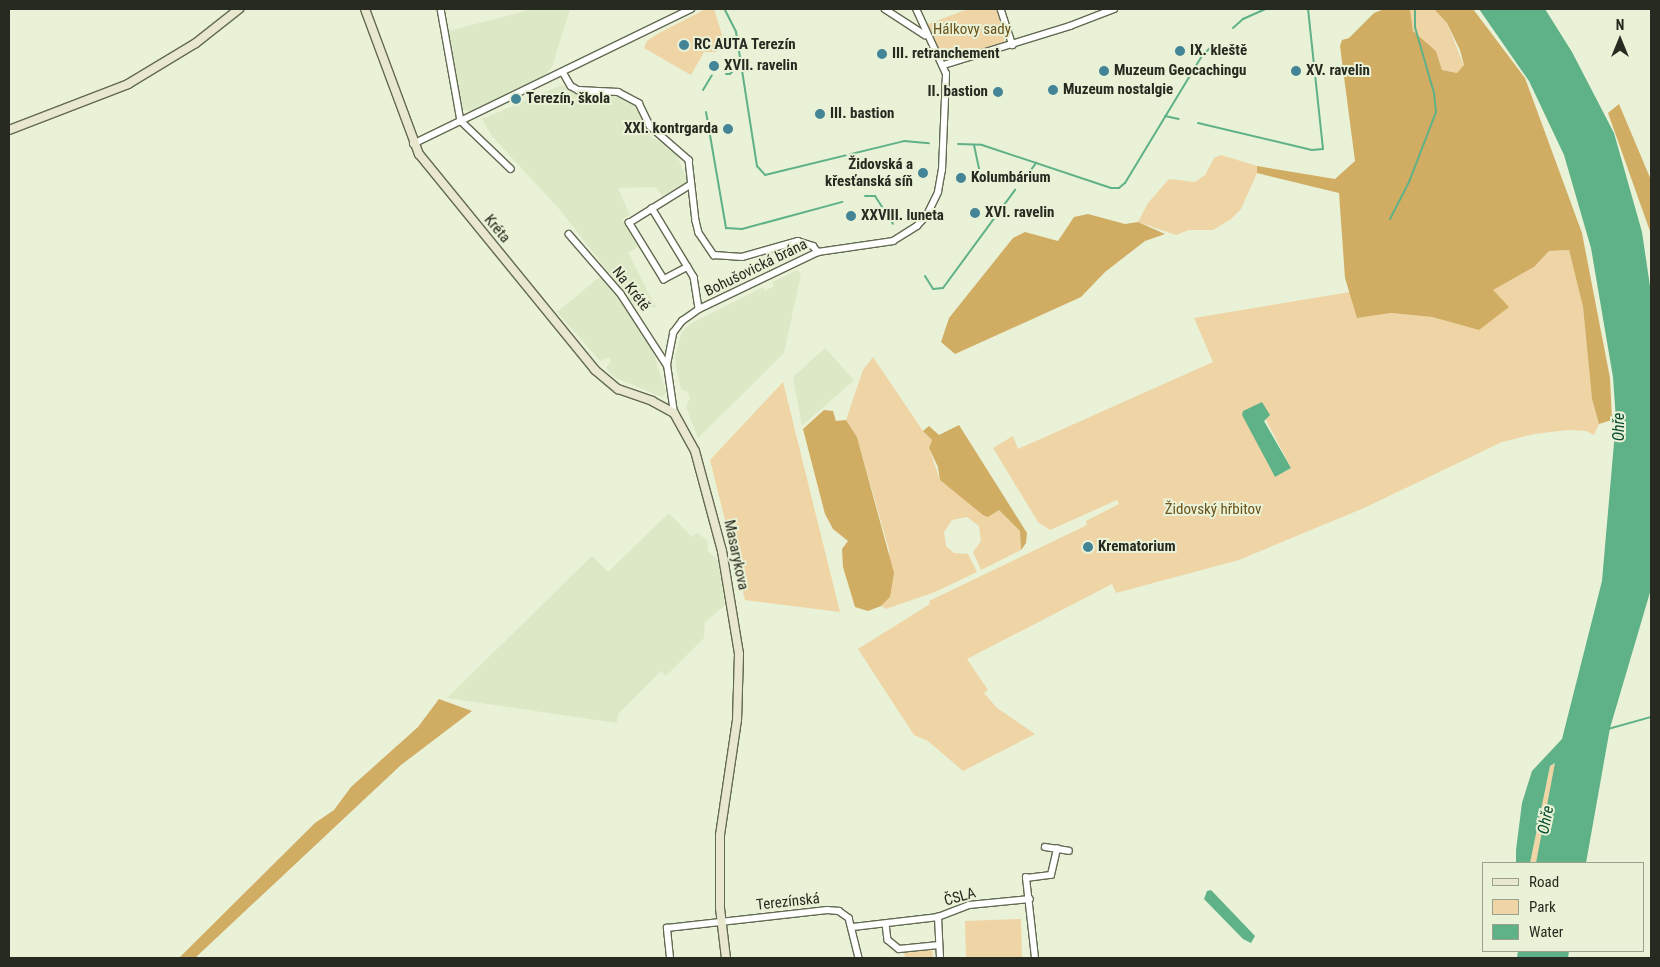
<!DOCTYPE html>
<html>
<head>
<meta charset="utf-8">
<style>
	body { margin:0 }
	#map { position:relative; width:1660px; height:967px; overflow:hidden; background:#e9f1d6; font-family:"Roboto Condensed",sans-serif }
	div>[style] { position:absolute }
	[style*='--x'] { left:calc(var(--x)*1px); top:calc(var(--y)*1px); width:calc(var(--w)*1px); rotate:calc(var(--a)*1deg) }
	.built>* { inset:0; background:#dde8c6 }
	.green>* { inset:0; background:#efd5a6 }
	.forest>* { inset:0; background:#d1ac63 }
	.water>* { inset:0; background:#5fb188 }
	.stream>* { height:2px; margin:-1px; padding:0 1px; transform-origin:1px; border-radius:1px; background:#5fb188 }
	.roads { filter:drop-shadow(1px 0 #626a52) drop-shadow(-1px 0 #626a52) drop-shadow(0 1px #626a52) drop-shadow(0 -1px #626a52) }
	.street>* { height:5.5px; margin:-2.75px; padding:0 2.75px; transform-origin:2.75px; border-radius:2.75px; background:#fff }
	.secondary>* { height:8px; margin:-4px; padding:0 4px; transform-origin:4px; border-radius:4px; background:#eae7cf }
	.dots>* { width:14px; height:14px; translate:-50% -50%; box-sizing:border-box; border:2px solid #e9f1d6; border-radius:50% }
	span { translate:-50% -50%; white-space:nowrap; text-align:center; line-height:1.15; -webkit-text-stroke:4px #e9f1d6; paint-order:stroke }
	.park-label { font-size:15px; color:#6a5119 }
	.poi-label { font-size:15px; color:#272a20; font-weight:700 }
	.left { translate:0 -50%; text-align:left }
	.right { translate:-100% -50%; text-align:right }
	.street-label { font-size:15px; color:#272a20 }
	.water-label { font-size:16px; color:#064b30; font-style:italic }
	.frame { position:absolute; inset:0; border:10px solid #272a20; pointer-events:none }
	.legend { position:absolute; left:1482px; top:862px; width:162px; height:90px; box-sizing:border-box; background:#e9f1d6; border:1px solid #9ba18d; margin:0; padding:6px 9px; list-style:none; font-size:15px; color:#272a20 }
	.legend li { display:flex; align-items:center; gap:10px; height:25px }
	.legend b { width:25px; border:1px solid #9ba18d }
	.north { position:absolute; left:1595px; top:15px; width:50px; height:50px; -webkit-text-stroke:4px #e9f1d6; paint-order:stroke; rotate:0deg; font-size:14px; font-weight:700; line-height:20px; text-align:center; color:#272a20 }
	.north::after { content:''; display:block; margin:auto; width:18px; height:22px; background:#272a20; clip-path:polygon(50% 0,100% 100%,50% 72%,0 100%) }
</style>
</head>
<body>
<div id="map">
	<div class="built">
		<i style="clip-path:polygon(533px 9px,570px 9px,552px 67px,544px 76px,470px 112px,460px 107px,449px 31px)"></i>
		<i style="clip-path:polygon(562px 85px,583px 94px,618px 95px,638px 105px,651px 138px,672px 145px,688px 181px,662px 196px,656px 187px,618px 188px,630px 215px,622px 219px,639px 246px,628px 253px,656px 307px,640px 308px,634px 305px,561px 211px,492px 136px,482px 119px)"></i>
		<i style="clip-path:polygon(797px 270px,801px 274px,784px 353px,698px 438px,686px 407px,690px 398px,688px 392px,681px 389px,676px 367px,675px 356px,682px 332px,690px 324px,763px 287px,765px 291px,774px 286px,772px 282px)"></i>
		<i style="clip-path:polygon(602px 275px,632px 313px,653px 351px,666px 393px,662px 397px,614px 377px,606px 368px,611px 361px,609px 357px,600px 361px,557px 312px)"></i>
		<i style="clip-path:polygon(825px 348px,854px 380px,802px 426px,793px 377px)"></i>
		<i style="clip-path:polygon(669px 513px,692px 537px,697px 533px,707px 540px,708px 551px,718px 560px,725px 605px,705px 622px,704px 638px,666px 676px,661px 671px,618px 714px,617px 723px,447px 698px,592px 556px,608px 572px)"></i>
	</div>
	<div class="green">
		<i style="clip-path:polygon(706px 9px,714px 9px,724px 41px,716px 52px,704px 52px,691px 75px,644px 48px,647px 41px,659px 33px)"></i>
		<i style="clip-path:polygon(968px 9px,996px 9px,1006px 36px,1003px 44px,951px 59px,942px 57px,925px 25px)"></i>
		<i style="clip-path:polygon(1410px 9px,1434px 9px,1447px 23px,1464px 66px,1457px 73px,1442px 70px,1436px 51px,1413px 31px)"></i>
		<i style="clip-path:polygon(1221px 155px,1257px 166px,1257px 173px,1241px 209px,1231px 219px,1213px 230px,1189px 230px,1176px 235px,1138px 222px,1148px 203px,1169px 179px,1195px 182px,1205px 175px,1214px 158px)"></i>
		<i style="clip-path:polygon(evenodd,1569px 250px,1583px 307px,1592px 399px,1599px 424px,1594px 435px,1586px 431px,1568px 430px,1534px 434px,1502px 442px,1364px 508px,1239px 560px,1116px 593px,1112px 584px,967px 659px,988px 690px,984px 693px,997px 708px,1035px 734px,963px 771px,928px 741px,914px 735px,858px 649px,930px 604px,929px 601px,1087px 525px,1086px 521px,1119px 504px,1117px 500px,1050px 530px,1038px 522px,993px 448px,1013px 436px,1018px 449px,1213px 362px,1194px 318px,1350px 292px,1357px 318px,1391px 313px,1432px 317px,1479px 330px,1492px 290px,1534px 267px,1549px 251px,1569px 250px,1242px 413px,1265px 418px,1291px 468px,1275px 477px,1242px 413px)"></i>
		<i style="clip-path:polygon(873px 357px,923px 431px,932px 440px,929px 448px,940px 480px,988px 517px,999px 510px,1020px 531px,1021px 550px,981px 570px,973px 552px,981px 541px,979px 526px,967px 517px,952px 520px,944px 532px,946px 546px,954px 553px,968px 554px,977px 572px,935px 592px,886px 609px,881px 606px,890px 597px,889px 550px,857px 437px,846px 420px,863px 370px)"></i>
		<i style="clip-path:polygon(783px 382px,840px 612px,745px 600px,710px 460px)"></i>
		<i style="clip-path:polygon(1556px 763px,1536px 863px,1530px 863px,1550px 766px)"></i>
		<i style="clip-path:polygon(1021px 919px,1022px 958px,966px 958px,965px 921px)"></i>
		<i style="clip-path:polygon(932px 949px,933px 958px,905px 958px,904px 951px)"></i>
	</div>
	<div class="forest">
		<i style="clip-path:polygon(1384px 9px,1410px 9px,1413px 31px,1436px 51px,1442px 70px,1457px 73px,1464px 65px,1460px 50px,1447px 23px,1434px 9px,1473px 9px,1525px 78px,1582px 233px,1610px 378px,1612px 420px,1599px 424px,1592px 399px,1583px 307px,1569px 250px,1549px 251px,1534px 267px,1493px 290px,1509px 307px,1479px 330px,1432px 317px,1391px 313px,1357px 318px,1345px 278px,1339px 193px,1257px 173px,1257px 166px,1335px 179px,1355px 161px,1340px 46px,1342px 40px,1349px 38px,1374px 13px)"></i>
		<i style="clip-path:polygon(1619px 104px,1651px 180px,1651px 234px,1608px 113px)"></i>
		<i style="clip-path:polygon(1088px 214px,1125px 224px,1138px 222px,1165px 234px,1145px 241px,1105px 272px,1081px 297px,955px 354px,941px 342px,949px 318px,1013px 238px,1025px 232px,1058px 241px,1074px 217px)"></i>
		<i style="clip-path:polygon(824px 410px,833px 411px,836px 421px,846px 420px,857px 437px,894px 573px,890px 597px,881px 606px,868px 611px,855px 607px,843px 567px,842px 549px,848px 541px,833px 529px,825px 514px,803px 429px)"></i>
		<i style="clip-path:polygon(959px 425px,1027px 533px,1026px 543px,1021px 550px,1020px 531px,999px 510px,988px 517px,983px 515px,940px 480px,938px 467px,929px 448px,932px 440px,923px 431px,929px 426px,939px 435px)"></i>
		<i style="clip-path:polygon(439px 699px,472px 711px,401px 765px,195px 958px,179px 958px,315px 823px,334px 810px,351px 787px,418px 727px)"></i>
	</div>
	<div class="water">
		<i style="clip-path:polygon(1479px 9px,1545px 9px,1572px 52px,1614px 133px,1642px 232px,1651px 293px,1651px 589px,1610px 728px,1586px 863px,1536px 863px,1555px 763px,1550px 766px,1530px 863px,1516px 863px,1516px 850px,1522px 803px,1532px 771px,1562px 739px,1602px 581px,1616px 420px,1613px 377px,1591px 248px,1564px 155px,1529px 81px)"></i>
		<i style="clip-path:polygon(1262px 402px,1270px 415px,1264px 421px,1291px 468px,1275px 477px,1242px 415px,1243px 411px)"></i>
		<i style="clip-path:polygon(1211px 890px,1255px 936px,1251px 943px,1243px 939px,1204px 899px,1207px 891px)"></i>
		<i style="clip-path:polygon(1518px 951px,1569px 951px,1568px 958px,1517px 958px)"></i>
	</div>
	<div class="stream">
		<i style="--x:725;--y:10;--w:25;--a:63"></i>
		<i style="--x:736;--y:32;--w:136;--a:81.1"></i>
		<i style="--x:757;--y:166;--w:12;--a:48"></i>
		<i style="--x:765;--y:175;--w:143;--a:-13.7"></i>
		<i style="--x:904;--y:141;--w:25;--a:5"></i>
		<i style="--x:1233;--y:28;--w:13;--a:-42"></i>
		<i style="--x:1243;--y:19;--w:24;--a:-24"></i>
		<i style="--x:726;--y:74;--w:4;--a:0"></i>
		<i style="--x:730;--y:74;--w:16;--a:-47"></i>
		<i style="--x:703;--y:90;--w:17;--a:-59"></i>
		<i style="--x:706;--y:112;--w:118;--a:80.2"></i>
		<i style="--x:726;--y:228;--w:16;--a:4"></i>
		<i style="--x:742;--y:229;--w:104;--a:-15.1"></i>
		<i style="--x:1165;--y:116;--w:14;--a:12"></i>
		<i style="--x:1198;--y:123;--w:117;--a:13.3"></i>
		<i style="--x:1312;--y:150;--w:11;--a:-5"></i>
		<i style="--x:1323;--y:149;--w:141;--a:-96.1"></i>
		<i style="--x:958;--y:144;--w:24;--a:2"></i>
		<i style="--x:982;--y:145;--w:136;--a:18.4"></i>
		<i style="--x:1111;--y:188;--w:8;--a:0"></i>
		<i style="--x:1119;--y:188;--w:8;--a:-40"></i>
		<i style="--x:1125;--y:183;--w:149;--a:-58.8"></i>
		<i style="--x:1202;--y:56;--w:11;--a:-45"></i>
		<i style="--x:974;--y:145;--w:30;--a:78"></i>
		<i style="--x:1028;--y:174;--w:14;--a:-54"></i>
		<i style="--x:865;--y:196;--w:10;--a:0"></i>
		<i style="--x:875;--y:196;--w:33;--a:57"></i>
		<i style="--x:1390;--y:219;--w:42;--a:-62.8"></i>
		<i style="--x:1409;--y:182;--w:75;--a:-68.9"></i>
		<i style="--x:1436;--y:112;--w:19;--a:-96"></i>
		<i style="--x:1434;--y:93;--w:69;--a:-106.1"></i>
		<i style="--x:1415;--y:27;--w:18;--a:-90"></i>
		<i style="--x:925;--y:276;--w:15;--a:58"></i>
		<i style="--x:933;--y:289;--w:10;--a:-6"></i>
		<i style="--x:943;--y:288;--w:122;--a:-53.7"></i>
		<i style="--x:1608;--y:729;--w:45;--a:-15.6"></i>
	</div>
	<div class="roads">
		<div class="street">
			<i style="--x:441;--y:9;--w:114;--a:79.9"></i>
			<i style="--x:461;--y:121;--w:69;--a:43.8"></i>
			<i style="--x:885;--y:9;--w:48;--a:33"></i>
			<i style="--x:1001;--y:9;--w:38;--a:72"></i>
			<i style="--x:944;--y:65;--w:132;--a:-17.2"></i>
			<i style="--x:1070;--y:26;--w:47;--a:-21.1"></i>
			<i style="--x:563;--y:72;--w:16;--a:60"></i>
			<i style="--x:571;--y:86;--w:8;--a:30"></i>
			<i style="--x:578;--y:90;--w:40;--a:2.9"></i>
			<i style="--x:618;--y:92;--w:24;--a:28"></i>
			<i style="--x:639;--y:103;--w:25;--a:64"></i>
			<i style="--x:650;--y:126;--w:52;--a:41.1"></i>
			<i style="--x:689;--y:160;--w:61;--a:83.5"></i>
			<i style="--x:696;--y:221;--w:12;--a:76"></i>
			<i style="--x:699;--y:233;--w:27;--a:56"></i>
			<i style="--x:714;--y:255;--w:28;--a:4"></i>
			<i style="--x:742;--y:257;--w:58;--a:-15.9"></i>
			<i style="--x:798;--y:241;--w:16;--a:18"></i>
			<i style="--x:813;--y:246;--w:8;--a:50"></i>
			<i style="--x:413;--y:144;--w:309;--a:-25.9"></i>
			<i style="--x:652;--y:208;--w:81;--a:58.7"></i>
			<i style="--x:694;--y:277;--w:32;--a:81"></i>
			<i style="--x:569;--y:234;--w:79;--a:49.1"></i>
			<i style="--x:621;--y:294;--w:85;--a:57.1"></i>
			<i style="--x:688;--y:267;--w:27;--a:152"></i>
			<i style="--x:664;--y:280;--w:67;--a:-121.6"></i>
			<i style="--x:629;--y:223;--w:72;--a:-31.9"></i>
			<i style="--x:674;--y:413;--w:49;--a:-98.3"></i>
			<i style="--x:667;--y:365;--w:33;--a:-79"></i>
			<i style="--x:673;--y:333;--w:15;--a:-53"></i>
			<i style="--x:682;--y:321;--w:21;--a:-35"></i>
			<i style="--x:699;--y:309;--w:132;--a:-25.6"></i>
			<i style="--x:818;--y:252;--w:76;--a:-8.3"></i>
			<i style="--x:893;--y:241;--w:28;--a:-32"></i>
			<i style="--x:917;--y:226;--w:15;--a:-48"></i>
			<i style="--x:927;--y:215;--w:25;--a:-64"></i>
			<i style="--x:938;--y:192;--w:22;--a:-80"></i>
			<i style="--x:942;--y:170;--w:96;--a:-87.6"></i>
			<i style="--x:946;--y:74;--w:72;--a:-114.8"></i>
			<i style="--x:1045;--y:847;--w:24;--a:9"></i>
			<i style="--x:886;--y:924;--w:16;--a:83"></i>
			<i style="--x:888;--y:940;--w:14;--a:39"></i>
			<i style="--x:899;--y:949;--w:40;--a:-5.7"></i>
			<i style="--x:853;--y:927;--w:86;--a:-6.7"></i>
			<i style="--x:670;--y:958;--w:30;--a:-96"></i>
			<i style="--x:667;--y:928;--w:161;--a:-6.4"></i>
			<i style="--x:827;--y:910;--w:12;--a:5"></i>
			<i style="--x:839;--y:911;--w:12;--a:35"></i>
			<i style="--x:849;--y:918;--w:41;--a:76"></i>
			<i style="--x:940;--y:958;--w:41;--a:-92.8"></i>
			<i style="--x:938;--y:917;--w:33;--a:-21"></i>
			<i style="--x:969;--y:905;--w:61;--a:-5.6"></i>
			<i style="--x:1035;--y:958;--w:81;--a:-96.4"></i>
			<i style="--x:1026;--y:878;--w:25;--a:-7"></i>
			<i style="--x:1051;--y:875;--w:27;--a:-77"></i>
		</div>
		<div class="secondary">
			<i style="--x:365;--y:9;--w:155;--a:69.6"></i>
			<i style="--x:419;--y:154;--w:279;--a:50.8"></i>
			<i style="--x:595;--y:370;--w:30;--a:40"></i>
			<i style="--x:618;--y:389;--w:36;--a:19"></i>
			<i style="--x:652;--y:401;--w:25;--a:29"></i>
			<i style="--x:674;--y:413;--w:43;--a:61.1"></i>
			<i style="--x:695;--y:451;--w:104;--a:74.9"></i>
			<i style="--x:722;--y:551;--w:104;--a:80.6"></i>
			<i style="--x:739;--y:654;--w:66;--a:91.7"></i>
			<i style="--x:737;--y:720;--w:116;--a:98.4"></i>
			<i style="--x:720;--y:835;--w:73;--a:90"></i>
			<i style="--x:720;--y:908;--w:50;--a:83.2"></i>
			<i style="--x:9;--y:130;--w:128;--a:-21.1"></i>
			<i style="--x:128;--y:84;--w:79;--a:-31.1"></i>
			<i style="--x:196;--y:43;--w:55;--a:-38.3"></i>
		</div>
	</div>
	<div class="dots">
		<i style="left:684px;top:45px;background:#438496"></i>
		<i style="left:1180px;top:51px;background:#438496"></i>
		<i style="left:882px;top:54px;background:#438496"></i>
		<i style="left:714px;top:66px;background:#438496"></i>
		<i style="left:1104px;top:71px;background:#438496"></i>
		<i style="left:1296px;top:71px;background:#438496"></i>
		<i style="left:1053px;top:90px;background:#438496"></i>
		<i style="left:998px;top:92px;background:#438496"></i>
		<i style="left:516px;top:99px;background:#438496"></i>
		<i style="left:820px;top:114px;background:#438496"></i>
		<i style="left:728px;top:129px;background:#438496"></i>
		<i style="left:923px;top:173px;background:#438496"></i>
		<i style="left:961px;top:178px;background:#438496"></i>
		<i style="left:975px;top:213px;background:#438496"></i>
		<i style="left:851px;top:216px;background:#438496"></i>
		<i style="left:1088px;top:547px;background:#438496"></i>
	</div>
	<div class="park-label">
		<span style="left:972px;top:30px">Hálkovy sady</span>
		<span style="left:1213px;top:510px">Židovský hřbitov</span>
	</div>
	<div class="poi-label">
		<span class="left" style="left:694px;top:45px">RC AUTA Terezín</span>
		<span class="left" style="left:1190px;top:51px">IX. kleště</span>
		<span class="left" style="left:892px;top:54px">III. retranchement</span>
		<span class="left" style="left:724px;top:66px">XVII. ravelin</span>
		<span class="left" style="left:1114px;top:71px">Muzeum Geocachingu</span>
		<span class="left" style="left:1306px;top:71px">XV. ravelin</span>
		<span class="left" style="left:1063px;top:90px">Muzeum nostalgie</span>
		<span class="right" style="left:988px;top:92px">II. bastion</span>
		<span class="left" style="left:526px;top:99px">Terezín, škola</span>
		<span class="left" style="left:830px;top:114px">III. bastion</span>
		<span class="right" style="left:718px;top:129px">XXI. kontrgarda</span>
		<span class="right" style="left:913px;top:173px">Židovská a<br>křesťanská síň</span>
		<span class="left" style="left:971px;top:178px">Kolumbárium</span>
		<span class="left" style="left:985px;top:213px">XVI. ravelin</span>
		<span class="left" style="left:861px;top:216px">XXVIII. luneta</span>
		<span class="left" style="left:1098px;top:547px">Krematorium</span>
	</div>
	<div class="street-label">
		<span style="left:497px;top:229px;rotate:50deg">Kréta</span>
		<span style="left:756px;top:268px;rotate:-26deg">Bohušovická brána</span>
		<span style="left:631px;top:289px;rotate:52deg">Na Krétě</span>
		<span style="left:736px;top:555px;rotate:78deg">Masarykova</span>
		<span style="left:960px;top:897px;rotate:-16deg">ČSLA</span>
		<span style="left:788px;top:902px;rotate:-6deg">Terezínská</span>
	</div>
	<div class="water-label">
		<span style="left:1619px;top:427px;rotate:-90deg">Ohře</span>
		<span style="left:1546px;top:820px;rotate:-79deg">Ohře</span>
	</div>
	<div class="frame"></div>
	<ul class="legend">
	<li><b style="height:6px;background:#eae7cf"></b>Road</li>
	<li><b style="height:14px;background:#efd5a6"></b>Park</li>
	<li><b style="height:14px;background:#5fb188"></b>Water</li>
	</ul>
	<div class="north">N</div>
</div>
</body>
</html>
